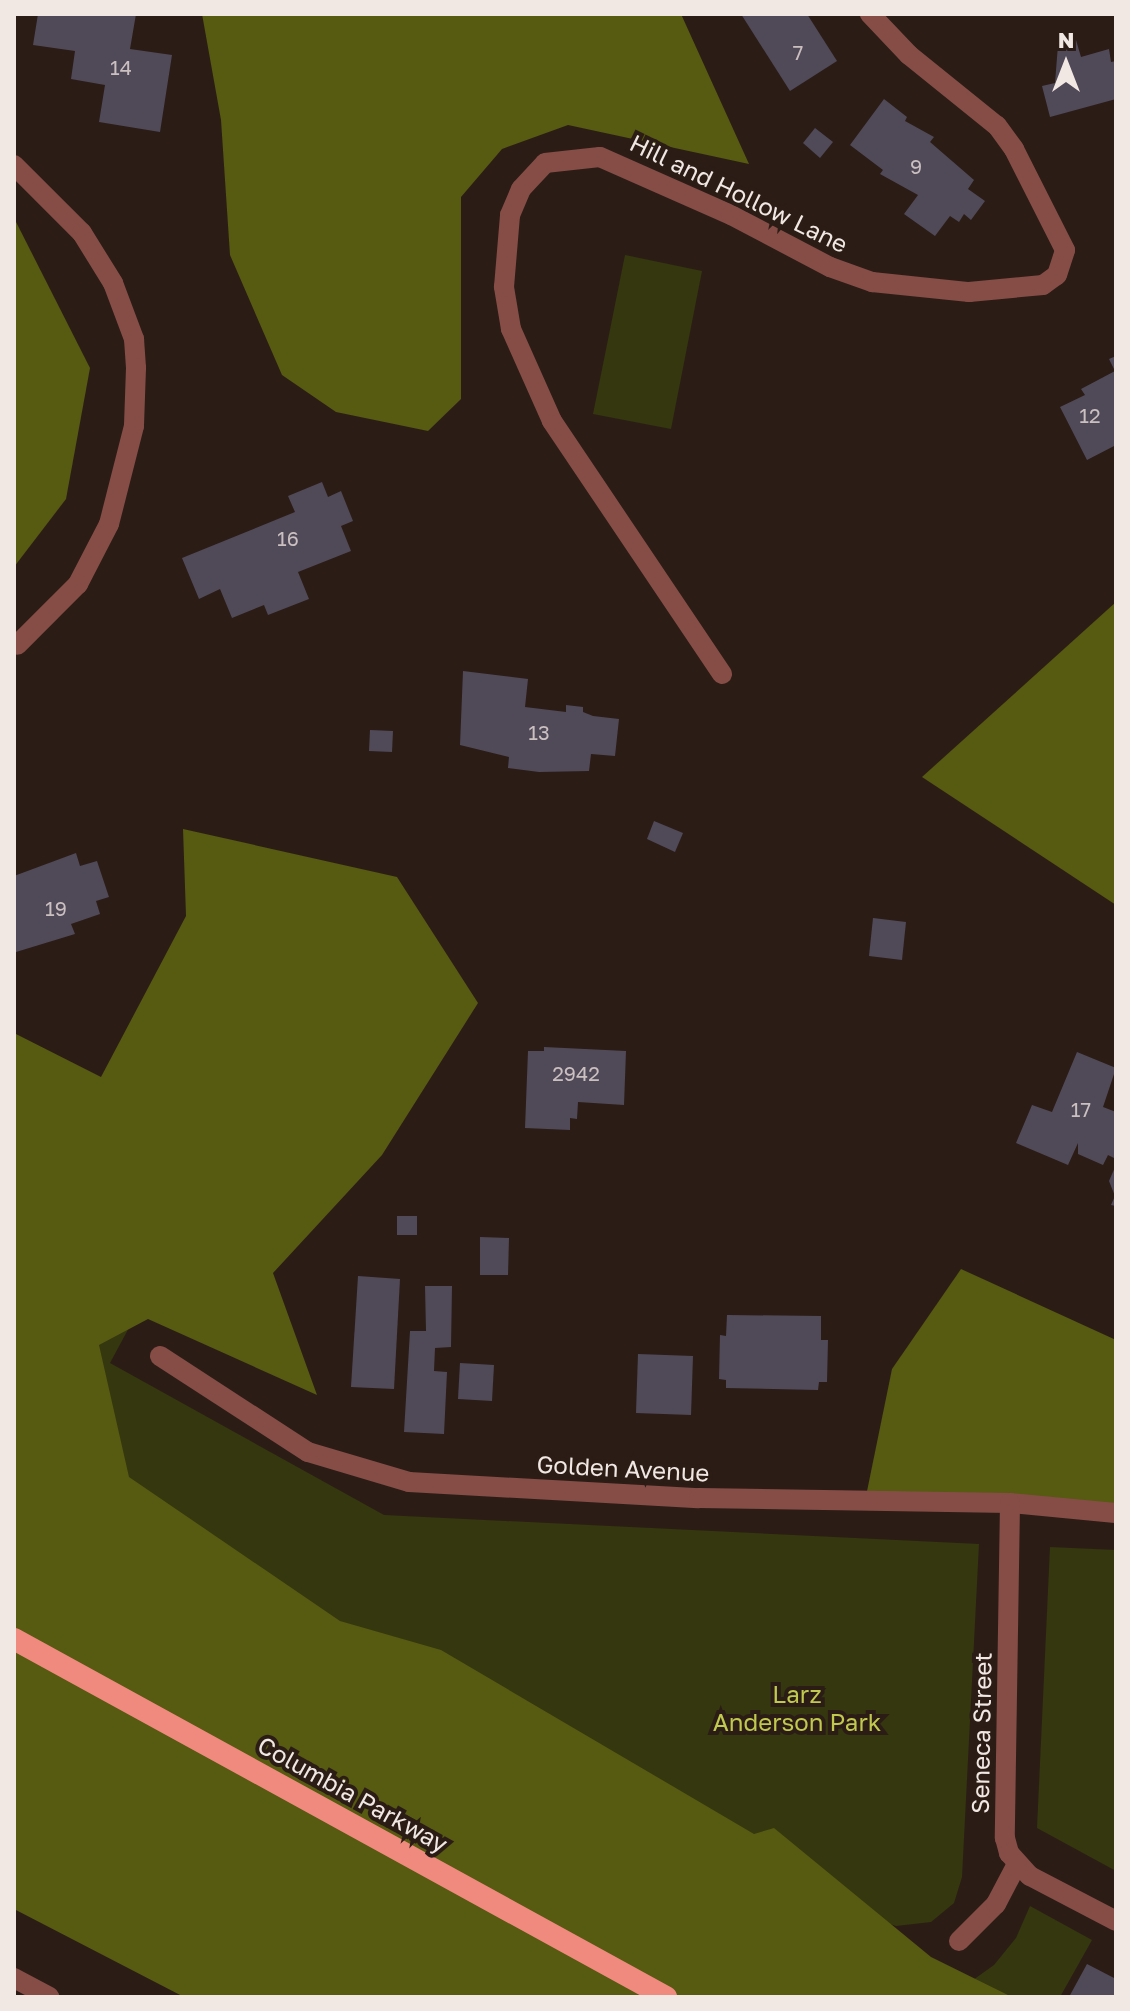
<!DOCTYPE html>
<html>
<head>
<meta charset="utf-8">
<style>
	body { margin:0 }
	#map { position:relative; width:1130px; height:2011px; overflow:hidden; background:#2b1d16; font-family:"Golos Text",sans-serif }
	div>[style] { position:absolute }
	[style*='--x'] { left:calc(var(--x)*1px); top:calc(var(--y)*1px); width:calc(var(--w)*1px); rotate:calc(var(--a)*1deg) }
	.green>* { inset:0; background:#35370f }
	.forest>* { inset:0; background:#575a11 }
	.building>* { inset:0; background:#504958 }
	.minor>* { height:20px; margin:-10px; padding:0 10px; transform-origin:10px; border-radius:10px; background:#864d46 }
	.trunk>* { height:22px; margin:-11px; padding:0 11px; transform-origin:11px; border-radius:11px; background:#f08a7e }
	span { translate:-50% -50%; white-space:nowrap; text-align:center; line-height:1.15; -webkit-text-stroke:8px #2b1d16; paint-order:stroke }
	.number-label { font-size:20px; color:#cac0c0 }
	.number-label span { -webkit-text-stroke-width:0 }
	.street-label { font-size:24px; color:#f2e8e3 }
	.park-label { font-size:24px; color:#c1c84e }
	.frame { position:absolute; inset:0; border:16px solid #f2e8e3; pointer-events:none }
	.north { position:absolute; left:1026px; top:24px; width:80px; height:80px; -webkit-text-stroke:6px #2b1d16; paint-order:stroke; rotate:0deg; font-size:22px; font-weight:700; line-height:32px; text-align:center; color:#f2e8e3 }
	.north::after { content:''; display:block; margin:auto; width:28px; height:36px; background:#f2e8e3; clip-path:polygon(50% 0,100% 100%,50% 72%,0 100%) }
</style>
</head>
<body>
<div id="map">
	<div class="green">
		<i style="clip-path:polygon(625px 255px,702px 271px,671px 429px,593px 414px)"></i>
		<i style="clip-path:polygon(14px 1230px,145px 1298px,110px 1363px,384px 1515px,979px 1544px,962px 1877px,954px 1903px,931px 1922px,896px 1926px,520px 1792px,14px 1596px)"></i>
		<i style="clip-path:polygon(1050px 1547px,1116px 1550px,1116px 1871px,1037px 1828px)"></i>
		<i style="clip-path:polygon(1030px 1906px,1092px 1940px,1060px 1997px,931px 1997px,966px 1985px,994px 1965px,1016px 1938px)"></i>
	</div>
	<div class="forest">
		<i style="clip-path:polygon(202px 14px,681px 14px,749px 164px,568px 125px,502px 149px,461px 197px,461px 399px,428px 431px,336px 412px,282px 375px,230px 255px,221px 120px)"></i>
		<i style="clip-path:polygon(14px 218px,90px 368px,66px 499px,14px 567px)"></i>
		<i style="clip-path:polygon(1116px 602px,1116px 905px,922px 777px)"></i>
		<i style="clip-path:polygon(183px 829px,397px 877px,478px 1003px,382px 1155px,273px 1273px,317px 1395px,148px 1319px,99px 1345px,129px 1477px,340px 1621px,441px 1650px,754px 1834px,774px 1828px,931px 1957px,1012px 1997px,184px 1997px,14px 1909px,14px 1033px,101px 1077px,186px 916px)"></i>
		<i style="clip-path:polygon(961px 1269px,1116px 1340px,1116px 1513px,865px 1501px,892px 1369px)"></i>
	</div>
	<div class="building">
		<i style="clip-path:polygon(38px 14px,136px 14px,130px 49px,172px 55px,160px 132px,99px 122px,105px 85px,71px 79px,75px 51px,33px 45px)"></i>
		<i style="clip-path:polygon(741px 14px,807px 14px,837px 61px,790px 91px)"></i>
		<i style="clip-path:polygon(1076px 40px,1081px 57px,1109px 49px,1111px 62px,1116px 61px,1116px 99px,1050px 117px,1042px 86px,1055px 83px,1058px 45px)"></i>
		<i style="clip-path:polygon(884px 99px,907px 117px,905px 121px,934px 137px,930px 142px,974px 180px,968px 189px,985px 201px,971px 220px,964px 214px,959px 222px,950px 216px,935px 236px,904px 214px,918px 195px,880px 174px,883px 170px,850px 145px)"></i>
		<i style="clip-path:polygon(815px 128px,833px 142px,820px 158px,803px 143px)"></i>
		<i style="clip-path:polygon(1116px 356px,1116px 445px,1087px 460px,1060px 407px,1085px 395px,1081px 389px,1115px 371px,1109px 359px)"></i>
		<i style="clip-path:polygon(322px 482px,328px 497px,341px 491px,353px 521px,341px 526px,351px 551px,298px 572px,309px 599px,268px 615px,264px 605px,232px 618px,220px 589px,199px 599px,182px 558px,295px 512px,288px 496px)"></i>
		<i style="clip-path:polygon(463px 671px,528px 679px,525px 707px,566px 712px,566px 705px,583px 707px,583px 712px,593px 716px,619px 719px,615px 756px,591px 754px,589px 771px,539px 772px,508px 768px,509px 757px,460px 745px)"></i>
		<i style="clip-path:polygon(370px 730px,393px 731px,392px 752px,369px 751px)"></i>
		<i style="clip-path:polygon(654px 821px,683px 833px,675px 852px,647px 839px)"></i>
		<i style="clip-path:polygon(76px 853px,80px 866px,97px 861px,109px 897px,96px 901px,100px 914px,71px 924px,75px 934px,16px 952px,14px 876px)"></i>
		<i style="clip-path:polygon(873px 918px,906px 922px,902px 960px,869px 956px)"></i>
		<i style="clip-path:polygon(544px 1047px,626px 1051px,624px 1105px,578px 1102px,577px 1119px,570px 1118px,570px 1130px,525px 1128px,528px 1051px,544px 1051px)"></i>
		<i style="clip-path:polygon(1077px 1052px,1116px 1068px,1103px 1107px,1116px 1112px,1116px 1159px,1108px 1155px,1103px 1165px,1078px 1154px,1078px 1143px,1068px 1165px,1016px 1143px,1032px 1105px,1052px 1112px)"></i>
		<i style="clip-path:polygon(1116px 1165px,1116px 1206px,1111px 1205px,1115px 1196px,1109px 1181px)"></i>
		<i style="clip-path:polygon(397px 1216px,417px 1216px,417px 1235px,397px 1235px)"></i>
		<i style="clip-path:polygon(480px 1237px,509px 1238px,508px 1275px,480px 1275px)"></i>
		<i style="clip-path:polygon(358px 1276px,400px 1279px,394px 1389px,351px 1387px)"></i>
		<i style="clip-path:polygon(425px 1286px,452px 1286px,451px 1347px,435px 1348px,434px 1371px,447px 1372px,444px 1434px,404px 1432px,410px 1331px,426px 1331px)"></i>
		<i style="clip-path:polygon(727px 1315px,821px 1316px,821px 1340px,828px 1340px,827px 1382px,819px 1382px,818px 1390px,726px 1388px,726px 1380px,719px 1379px,720px 1335px,726px 1336px)"></i>
		<i style="clip-path:polygon(638px 1354px,693px 1356px,691px 1415px,636px 1413px)"></i>
		<i style="clip-path:polygon(460px 1363px,494px 1365px,492px 1401px,458px 1399px)"></i>
		<i style="clip-path:polygon(1087px 1964px,1116px 1979px,1116px 1997px,1069px 1997px)"></i>
	</div>
	<div class="minor">
		<i style="--x:14;--y:165;--w:96;--a:45"></i>
		<i style="--x:82;--y:233;--w:59;--a:58.2"></i>
		<i style="--x:113;--y:283;--w:60;--a:69.4"></i>
		<i style="--x:134;--y:339;--w:29;--a:86"></i>
		<i style="--x:136;--y:368;--w:58;--a:92"></i>
		<i style="--x:134;--y:426;--w:101;--a:104.3"></i>
		<i style="--x:109;--y:524;--w:68;--a:117.3"></i>
		<i style="--x:78;--y:584;--w:86;--a:135"></i>
		<i style="--x:722;--y:674;--w:305;--a:-123.9"></i>
		<i style="--x:552;--y:421;--w:101;--a:-114"></i>
		<i style="--x:511;--y:329;--w:43;--a:-99.5"></i>
		<i style="--x:504;--y:287;--w:72;--a:-85.2"></i>
		<i style="--x:510;--y:215;--w:28;--a:-67"></i>
		<i style="--x:521;--y:189;--w:35;--a:-47"></i>
		<i style="--x:545;--y:163;--w:55;--a:-6.2"></i>
		<i style="--x:600;--y:157;--w:143;--a:23.9"></i>
		<i style="--x:731;--y:215;--w:112;--a:27.7"></i>
		<i style="--x:830;--y:267;--w:45;--a:19.7"></i>
		<i style="--x:872;--y:282;--w:98;--a:5.9"></i>
		<i style="--x:969;--y:292;--w:74;--a:-5.4"></i>
		<i style="--x:1043;--y:285;--w:17;--a:-36"></i>
		<i style="--x:1057;--y:275;--w:26;--a:-72"></i>
		<i style="--x:1065;--y:250;--w:113;--a:-116.8"></i>
		<i style="--x:1014;--y:149;--w:29;--a:-126"></i>
		<i style="--x:997;--y:126;--w:113;--a:-141.1"></i>
		<i style="--x:909;--y:55;--w:57;--a:-133.6"></i>
		<i style="--x:160;--y:1356;--w:176;--a:33"></i>
		<i style="--x:308;--y:1452;--w:105;--a:16.5"></i>
		<i style="--x:409;--y:1482;--w:290;--a:3.2"></i>
		<i style="--x:699;--y:1498;--w:311;--a:0.9"></i>
		<i style="--x:1010;--y:1503;--w:106;--a:5.4"></i>
		<i style="--x:1010;--y:1503;--w:335;--a:90.9"></i>
		<i style="--x:1005;--y:1838;--w:16;--a:75"></i>
		<i style="--x:1009;--y:1853;--w:31;--a:48"></i>
		<i style="--x:1030;--y:1876;--w:97;--a:27.6"></i>
		<i style="--x:959;--y:1941;--w:52;--a:-45"></i>
		<i style="--x:996;--y:1904;--w:45;--a:-62.3"></i>
		<i style="--x:14;--y:1978;--w:40;--a:28"></i>
	</div>
	<div class="trunk">
		<i style="--x:14;--y:1639;--w:744;--a:28.77"></i>
	</div>
	<div class="number-label">
		<span style="left:798px;top:52px">7</span>
		<span style="left:121px;top:67px">14</span>
		<span style="left:916px;top:166px">9</span>
		<span style="left:1090px;top:415px">12</span>
		<span style="left:288px;top:538px">16</span>
		<span style="left:539px;top:732px">13</span>
		<span style="left:56px;top:908px">19</span>
		<span style="left:576px;top:1073px">2942</span>
		<span style="left:1081px;top:1109px">17</span>
	</div>
	<div class="street-label">
		<span style="left:739px;top:193px;rotate:26deg">Hill and Hollow Lane</span>
		<span style="left:623px;top:1468px;rotate:3deg">Golden Avenue</span>
		<span style="left:981px;top:1733px;rotate:-89deg">Seneca Street</span>
		<span style="left:353px;top:1794px;rotate:29deg">Columbia Parkway</span>
	</div>
	<div class="park-label">
		<span style="left:797px;top:1708px">Larz<br>Anderson Park</span>
	</div>
	<div class="frame"></div>
	<div class="north">N</div>
</div>
</body>
</html>
